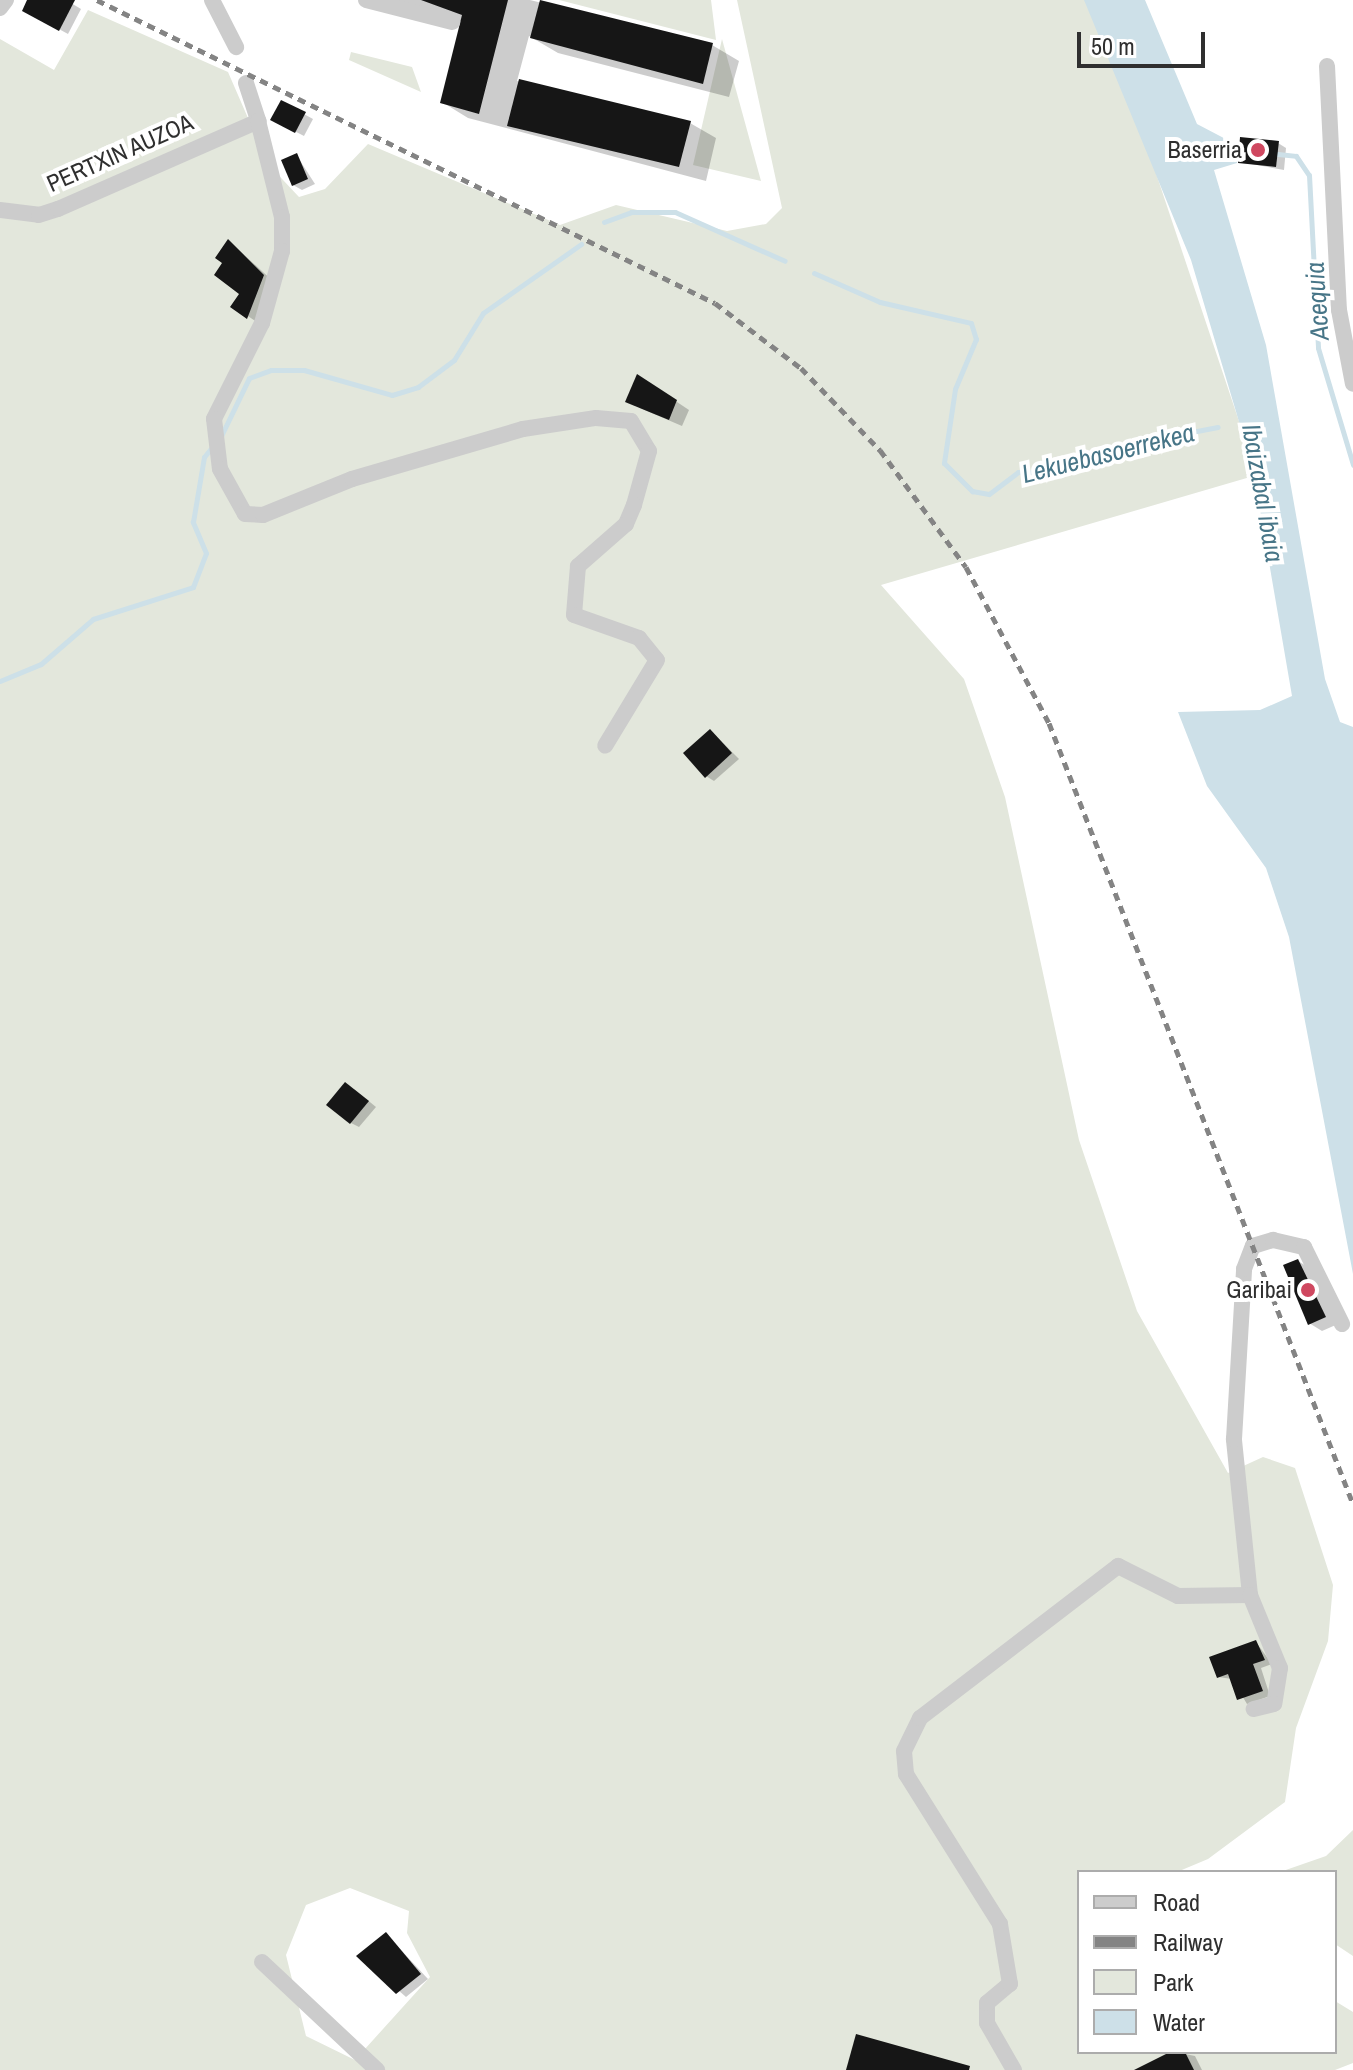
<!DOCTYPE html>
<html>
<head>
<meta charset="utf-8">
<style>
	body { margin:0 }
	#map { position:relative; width:1353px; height:2070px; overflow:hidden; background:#fff; font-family:"Archivo Narrow",sans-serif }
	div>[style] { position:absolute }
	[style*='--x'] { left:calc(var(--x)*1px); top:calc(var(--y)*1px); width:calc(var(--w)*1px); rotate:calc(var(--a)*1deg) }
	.green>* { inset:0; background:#e3e7dc }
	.water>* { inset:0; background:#cde0e8 }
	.shadow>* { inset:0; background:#0003 }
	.stream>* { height:5px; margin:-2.5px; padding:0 2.5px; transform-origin:2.5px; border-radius:2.5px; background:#cde0e8 }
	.building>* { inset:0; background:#161616 }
	.minor>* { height:16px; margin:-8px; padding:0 8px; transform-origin:8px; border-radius:8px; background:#ccc }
	.rail>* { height:5px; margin-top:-2.5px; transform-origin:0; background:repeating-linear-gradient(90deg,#848484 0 8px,transparent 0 14px) }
	.dots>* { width:22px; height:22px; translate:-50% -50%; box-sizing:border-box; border:4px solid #fff; border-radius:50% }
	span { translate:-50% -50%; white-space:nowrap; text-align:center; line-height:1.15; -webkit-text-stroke:8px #fff; paint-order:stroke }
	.poi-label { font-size:24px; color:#2f2f2f }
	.right { translate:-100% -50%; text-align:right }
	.street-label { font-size:24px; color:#2f2f2f }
	.water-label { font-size:26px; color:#477587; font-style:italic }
	.legend { position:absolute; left:1077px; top:1870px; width:260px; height:184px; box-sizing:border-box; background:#fff; border:2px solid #acacac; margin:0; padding:10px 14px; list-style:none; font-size:24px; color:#2f2f2f }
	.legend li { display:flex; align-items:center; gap:16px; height:40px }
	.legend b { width:40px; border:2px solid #acacac }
	.scale { position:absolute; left:1077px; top:32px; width:128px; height:36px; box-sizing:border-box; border:4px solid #2f2f2f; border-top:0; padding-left:10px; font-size:24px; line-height:28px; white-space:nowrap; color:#2f2f2f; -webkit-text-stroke:6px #fff; paint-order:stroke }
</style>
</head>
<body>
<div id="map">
	<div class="green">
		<i style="clip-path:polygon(559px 0,711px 0,716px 40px)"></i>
		<i style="clip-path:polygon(evenodd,737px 0,1098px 0,1257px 475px,881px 585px,964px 679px,1005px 797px,1079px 1140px,1137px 1311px,1228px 1473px,1263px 1457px,1295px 1468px,1333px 1585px,1328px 1641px,1296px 1728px,1285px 1802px,1208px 1859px,1177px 1872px,1079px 1872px,1079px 2052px,1335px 2052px,1335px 2001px,1353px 2012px,1353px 2063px,1335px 2070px,0 2070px,0 39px,54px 70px,88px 10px,228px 72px,268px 164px,299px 197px,325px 189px,368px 144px,560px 225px,616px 205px,727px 231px,766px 224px,782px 208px,737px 0,350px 1888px,409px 1911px,407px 1933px,430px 1977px,355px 2060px,306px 2036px,286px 1955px,306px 1905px,350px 1888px)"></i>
		<i style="clip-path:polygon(722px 39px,761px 181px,693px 165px)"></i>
		<i style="clip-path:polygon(351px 52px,412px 67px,421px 92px,349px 60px)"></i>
		<i style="clip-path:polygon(1353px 1830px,1353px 1956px,1335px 1944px,1335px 1872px,1280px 1872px,1326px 1856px)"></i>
	</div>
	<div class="water">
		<i style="clip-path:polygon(1084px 0,1145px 0,1197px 124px,1239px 146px,1237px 163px,1214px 170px,1266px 345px,1325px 679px,1340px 722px,1353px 727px,1353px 1274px,1289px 937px,1266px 868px,1207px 786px,1178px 712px,1260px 710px,1292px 696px,1253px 469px,1191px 260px)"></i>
	</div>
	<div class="shadow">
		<i style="clip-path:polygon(30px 0,66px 0,81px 9px,68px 34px,24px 10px)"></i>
		<i style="clip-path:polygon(383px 0,530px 0,712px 45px,739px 61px,729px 97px,558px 53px,529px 36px,517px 81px,690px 123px,716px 138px,706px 181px,468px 118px,442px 102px,463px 22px)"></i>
		<i style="clip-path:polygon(282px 102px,313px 119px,304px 136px,273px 120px)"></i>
		<i style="clip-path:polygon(1278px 143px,1286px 148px,1284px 170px,1240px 162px)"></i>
		<i style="clip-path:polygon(297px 156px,315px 184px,302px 190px,293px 185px)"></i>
		<i style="clip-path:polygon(229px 241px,276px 284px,261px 325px,233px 306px,242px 293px,225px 263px)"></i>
		<i style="clip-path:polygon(650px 384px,689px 410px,682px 426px,640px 408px)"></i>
		<i style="clip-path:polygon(711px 731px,739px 759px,714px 781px,706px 776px)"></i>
		<i style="clip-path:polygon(354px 1089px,376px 1107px,359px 1127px,351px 1123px)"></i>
		<i style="clip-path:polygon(1298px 1261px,1311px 1269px,1338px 1324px,1322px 1331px,1309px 1323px)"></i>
		<i style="clip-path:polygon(1256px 1642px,1272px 1664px,1261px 1668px,1270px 1696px,1247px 1704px,1232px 1679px,1218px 1677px)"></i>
		<i style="clip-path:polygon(386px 1934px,428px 1979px,406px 1997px,359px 1956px)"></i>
		<i style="clip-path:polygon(1175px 2052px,1195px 2056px,1202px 2070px,1141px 2070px)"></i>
	</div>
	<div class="stream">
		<i style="--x:1278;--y:154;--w:18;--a:6"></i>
		<i style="--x:1296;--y:156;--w:23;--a:56"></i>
		<i style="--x:1309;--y:175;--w:173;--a:87"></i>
		<i style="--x:1318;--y:348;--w:122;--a:73.3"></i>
		<i style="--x:604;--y:222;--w:29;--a:-20"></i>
		<i style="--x:631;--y:212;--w:44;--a:0"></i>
		<i style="--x:675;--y:212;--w:120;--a:24"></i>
		<i style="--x:814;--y:273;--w:72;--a:23.7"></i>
		<i style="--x:880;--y:302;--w:93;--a:13"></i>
		<i style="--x:971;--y:323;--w:17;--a:73"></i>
		<i style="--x:976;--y:339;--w:54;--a:112.8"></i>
		<i style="--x:955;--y:389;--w:75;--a:98.5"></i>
		<i style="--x:944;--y:463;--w:40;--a:45"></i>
		<i style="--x:972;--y:491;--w:17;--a:10"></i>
		<i style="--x:989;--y:494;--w:36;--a:-37"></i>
		<i style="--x:1018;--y:472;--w:35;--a:2"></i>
		<i style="--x:1053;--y:473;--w:92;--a:-19.6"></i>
		<i style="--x:1140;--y:442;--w:79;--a:-10.9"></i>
		<i style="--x:221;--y:436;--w:64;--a:-64.2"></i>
		<i style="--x:249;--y:378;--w:23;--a:-20"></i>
		<i style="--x:271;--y:370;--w:33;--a:0"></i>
		<i style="--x:304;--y:370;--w:91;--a:15.9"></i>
		<i style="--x:392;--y:395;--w:27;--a:-17"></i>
		<i style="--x:418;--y:387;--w:45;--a:-36.9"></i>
		<i style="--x:454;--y:360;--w:55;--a:-58.3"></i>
		<i style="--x:483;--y:313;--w:120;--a:-35.1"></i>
		<i style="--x:0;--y:681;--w:44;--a:-22.5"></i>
		<i style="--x:41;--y:664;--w:69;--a:-40.9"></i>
		<i style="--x:93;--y:619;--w:105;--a:-17.7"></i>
		<i style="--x:193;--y:587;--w:36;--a:-69"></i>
		<i style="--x:206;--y:553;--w:34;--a:-113"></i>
		<i style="--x:193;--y:522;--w:66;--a:-80.4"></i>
		<i style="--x:204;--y:457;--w:13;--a:-51"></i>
	</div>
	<div class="building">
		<i style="clip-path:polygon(27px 0,75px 0,59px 31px,22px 11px)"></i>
		<i style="clip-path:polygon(421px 0,508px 0,479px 114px,440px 103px,462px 15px)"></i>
		<i style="clip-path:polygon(540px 0,713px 43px,703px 84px,530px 38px)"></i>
		<i style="clip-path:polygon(519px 79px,691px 121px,679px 167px,507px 126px)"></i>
		<i style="clip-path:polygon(281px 100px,306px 112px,295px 133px,270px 120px)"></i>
		<i style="clip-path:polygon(1240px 137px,1279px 141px,1276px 167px,1238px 163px)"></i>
		<i style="clip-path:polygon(297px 153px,308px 179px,292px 186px,281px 160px)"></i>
		<i style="clip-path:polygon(228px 239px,264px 275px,247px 319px,230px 307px,239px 294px,214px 275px,222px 263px,215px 258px)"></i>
		<i style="clip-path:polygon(637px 374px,677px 400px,669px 420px,625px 402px)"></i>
		<i style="clip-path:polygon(710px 729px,732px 753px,705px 778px,683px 753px)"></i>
		<i style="clip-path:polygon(345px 1082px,369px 1101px,350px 1124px,326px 1105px)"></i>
		<i style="clip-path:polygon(1298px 1259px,1326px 1317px,1308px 1325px,1283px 1265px)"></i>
		<i style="clip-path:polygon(1256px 1640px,1265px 1660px,1253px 1664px,1263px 1691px,1237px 1700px,1228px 1674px,1217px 1678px,1209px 1657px)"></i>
		<i style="clip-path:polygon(386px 1932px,421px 1974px,396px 1994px,356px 1956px)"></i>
		<i style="clip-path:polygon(856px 2034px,970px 2066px,969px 2070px,846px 2070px)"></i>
		<i style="clip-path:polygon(1170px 2052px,1185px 2052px,1194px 2070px,1134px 2070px)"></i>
	</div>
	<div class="minor">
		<i style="--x:212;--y:0;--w:53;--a:62.9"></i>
		<i style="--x:366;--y:0;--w:89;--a:14.3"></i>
		<i style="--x:0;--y:8;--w:10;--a:-53"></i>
		<i style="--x:1327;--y:66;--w:244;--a:87.2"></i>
		<i style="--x:1339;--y:310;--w:75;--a:79.3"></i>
		<i style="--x:246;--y:83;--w:40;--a:72"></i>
		<i style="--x:0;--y:210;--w:39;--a:7"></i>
		<i style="--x:39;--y:215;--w:20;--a:-18"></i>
		<i style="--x:58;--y:209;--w:219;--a:-23.7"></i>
		<i style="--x:258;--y:121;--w:99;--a:76"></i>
		<i style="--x:282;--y:217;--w:34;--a:90"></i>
		<i style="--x:282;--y:251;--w:75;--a:105.5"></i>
		<i style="--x:262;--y:323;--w:107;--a:116.6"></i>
		<i style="--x:214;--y:419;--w:50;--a:83.2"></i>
		<i style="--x:220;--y:469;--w:51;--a:60.9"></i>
		<i style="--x:245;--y:514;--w:18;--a:3"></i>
		<i style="--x:263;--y:515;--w:96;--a:-22"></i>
		<i style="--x:352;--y:479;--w:178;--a:-16.3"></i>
		<i style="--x:523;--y:429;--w:74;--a:-8.6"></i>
		<i style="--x:596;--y:418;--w:35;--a:5"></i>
		<i style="--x:631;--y:421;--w:35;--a:59"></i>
		<i style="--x:649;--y:451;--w:56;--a:105.5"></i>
		<i style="--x:634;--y:505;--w:21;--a:113"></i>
		<i style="--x:626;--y:524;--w:64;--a:138.8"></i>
		<i style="--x:578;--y:566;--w:49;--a:94.7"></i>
		<i style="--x:574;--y:615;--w:69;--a:19.5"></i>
		<i style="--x:639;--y:638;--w:28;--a:51"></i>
		<i style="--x:657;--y:660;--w:100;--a:121.2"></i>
		<i style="--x:1250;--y:1595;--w:157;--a:-95.9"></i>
		<i style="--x:1234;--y:1439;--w:170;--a:-86.6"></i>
		<i style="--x:1244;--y:1269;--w:25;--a:-69"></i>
		<i style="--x:1253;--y:1246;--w:21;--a:-17"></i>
		<i style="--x:1273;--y:1240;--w:32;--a:13"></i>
		<i style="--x:1304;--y:1247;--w:86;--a:63.7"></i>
		<i style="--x:262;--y:1962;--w:158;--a:43.2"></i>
		<i style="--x:1014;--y:2070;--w:54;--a:-119.9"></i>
		<i style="--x:987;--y:2023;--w:20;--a:-90"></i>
		<i style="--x:987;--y:2003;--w:30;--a:-40"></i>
		<i style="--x:1010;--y:1984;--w:61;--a:-99.5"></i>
		<i style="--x:1000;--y:1924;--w:177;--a:-122.1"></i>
		<i style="--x:906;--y:1774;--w:23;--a:-95"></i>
		<i style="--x:904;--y:1751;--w:37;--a:-64"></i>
		<i style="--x:920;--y:1718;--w:250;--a:-37.5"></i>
		<i style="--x:1118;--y:1566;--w:67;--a:26.6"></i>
		<i style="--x:1178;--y:1596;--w:72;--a:-0.8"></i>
		<i style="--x:1250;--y:1595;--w:79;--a:67.7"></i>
		<i style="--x:1280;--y:1668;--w:36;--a:99"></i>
		<i style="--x:1274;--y:1704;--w:21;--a:166"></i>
	</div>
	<div class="rail">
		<i style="--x:97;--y:0;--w:688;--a:26.12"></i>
		<i style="--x:715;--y:303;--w:108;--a:37.1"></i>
		<i style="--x:801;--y:368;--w:114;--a:46.1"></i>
		<i style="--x:880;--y:450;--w:145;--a:53.7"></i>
		<i style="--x:966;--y:567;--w:177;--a:62"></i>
		<i style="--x:1049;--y:723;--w:838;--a:68.73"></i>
	</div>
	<div class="dots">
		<i style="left:1258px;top:150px;background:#cf4860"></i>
		<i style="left:1308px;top:1290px;background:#cf4860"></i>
	</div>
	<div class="poi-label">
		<span class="right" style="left:1242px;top:150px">Baserria</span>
		<span class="right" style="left:1292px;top:1290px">Garibai</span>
	</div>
	<div class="street-label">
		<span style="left:120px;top:153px;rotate:-24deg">PERTXIN AUZOA</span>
	</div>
	<div class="water-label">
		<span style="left:1317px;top:301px;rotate:-94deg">Acequia</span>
		<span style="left:1108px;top:453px;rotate:-14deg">Lekuebasoerrekea</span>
		<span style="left:1263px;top:493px;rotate:80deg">Ibaizabal ibaia</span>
	</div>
	<ul class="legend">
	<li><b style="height:10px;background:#ccc"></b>Road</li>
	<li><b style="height:10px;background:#848484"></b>Railway</li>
	<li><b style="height:22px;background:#e3e7dc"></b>Park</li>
	<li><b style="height:22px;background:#cde0e8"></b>Water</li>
	</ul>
	<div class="scale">50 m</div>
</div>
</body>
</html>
